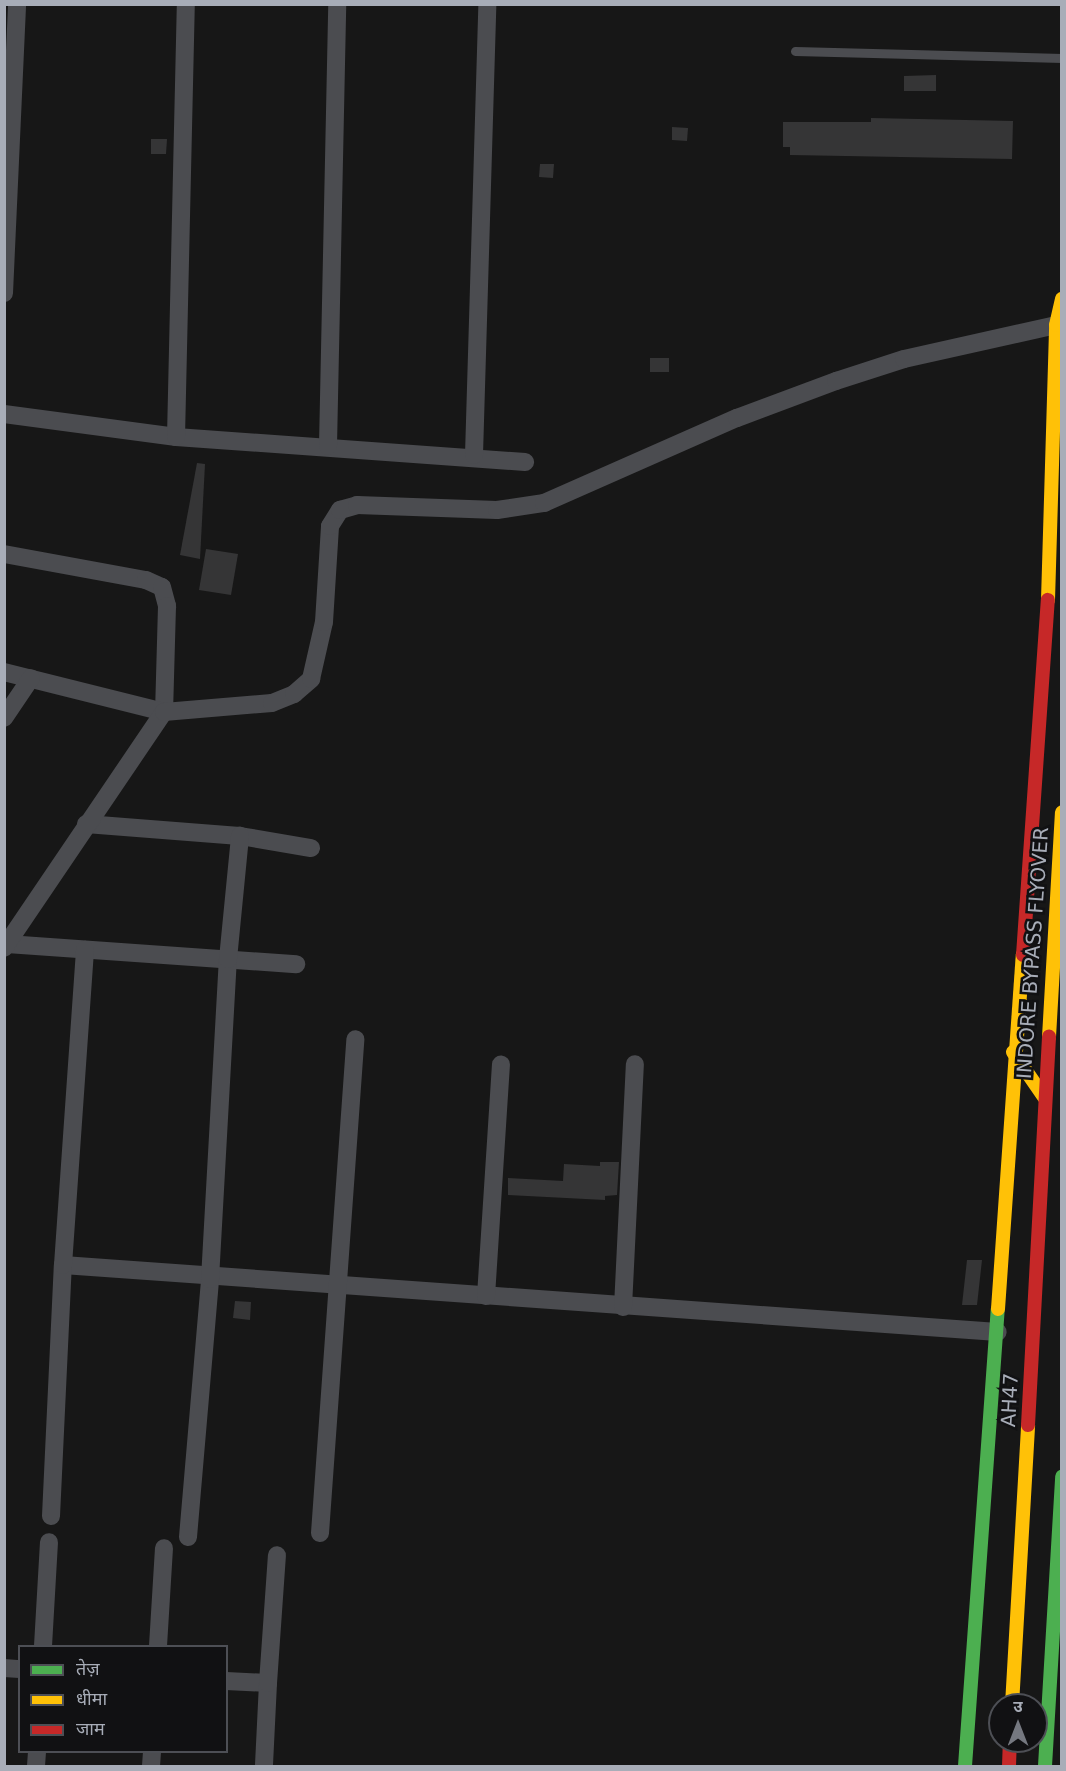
<!DOCTYPE html>
<html>
<head>
<meta charset="utf-8">
<style>
	body { margin:0 }
	#map { position:relative; width:1066px; height:1771px; overflow:hidden; background:#171717; font-family:"DejaVu Sans","Noto Sans Devanagari",sans-serif }
	div>[style] { position:absolute }
	[style*='--x'] { left:calc(var(--x)*1px); top:calc(var(--y)*1px); width:calc(var(--w)*1px); rotate:calc(var(--a)*1deg) }
	.building>* { inset:0; background:#353536 }
	.lane>* { height:9px; margin:-4.5px; padding:0 4.5px; transform-origin:4.5px; border-radius:4.5px; background:#4b4c50 }
	.street>* { height:18px; margin:-9px; padding:0 9px; transform-origin:9px; border-radius:9px; background:#4b4c50 }
	.fast>* { height:14px; margin:-7px; padding:0 7px; transform-origin:7px; border-radius:7px; background:#4caf50 }
	.slow>* { height:14px; margin:-7px; padding:0 7px; transform-origin:7px; border-radius:7px; background:#ffc107 }
	.jam>* { height:14px; margin:-7px; padding:0 7px; transform-origin:7px; border-radius:7px; background:#c62828 }
	span { translate:-50% -50%; white-space:nowrap; text-align:center; line-height:1.15; -webkit-text-stroke:5px #111113; paint-order:stroke }
	.street-label { font-size:20px; color:#a8adb8 }
	.frame { position:absolute; inset:0; border:6px solid #a8adb8; pointer-events:none }
	.legend { position:absolute; left:18px; top:1645px; width:210px; height:108px; box-sizing:border-box; background:#111113; border:2px solid #4d4f55; margin:0; padding:8px 10px; list-style:none; font-size:18px; color:#a8adb8 }
	.legend li { display:flex; align-items:center; gap:12px; height:30px }
	.legend b { width:30px; border:2px solid #4d4f55 }
	.north { position:absolute; left:988px; top:1693px; width:60px; height:60px; box-sizing:border-box; background:#111113; border:2px solid #4d4f55; border-radius:50%; rotate:0deg; font-size:16px; font-weight:700; line-height:24px; text-align:center; color:#a8adb8 }
	.north::after { content:''; display:block; margin:auto; width:21px; height:27px; background:#757880; clip-path:polygon(50% 0,100% 100%,50% 72%,0 100%) }
</style>
</head>
<body>
<div id="map">
	<div class="building">
		<i style="clip-path:polygon(936px 75px,936px 91px,904px 91px,904px 76px)"></i>
		<i style="clip-path:polygon(871px 118px,1013px 121px,1012px 159px,790px 155px,790px 147px,783px 147px,783px 122px,871px 122px)"></i>
		<i style="clip-path:polygon(672px 127px,688px 128px,687px 141px,672px 140px)"></i>
		<i style="clip-path:polygon(151px 139px,167px 139px,166px 154px,151px 154px)"></i>
		<i style="clip-path:polygon(540px 164px,554px 164px,553px 178px,539px 177px)"></i>
		<i style="clip-path:polygon(650px 358px,669px 358px,669px 372px,650px 372px)"></i>
		<i style="clip-path:polygon(197px 463px,205px 464px,200px 559px,180px 555px)"></i>
		<i style="clip-path:polygon(206px 549px,238px 554px,231px 595px,199px 590px)"></i>
		<i style="clip-path:polygon(600px 1162px,619px 1162px,617px 1195px,605px 1196px,605px 1200px,508px 1195px,508px 1178px,563px 1181px,564px 1164px,600px 1166px)"></i>
		<i style="clip-path:polygon(967px 1260px,982px 1260px,977px 1305px,962px 1305px)"></i>
		<i style="clip-path:polygon(235px 1301px,251px 1302px,250px 1320px,233px 1318px)"></i>
	</div>
	<div class="lane">
		<i style="--x:795;--y:51;--w:267;--a:1.5"></i>
	</div>
	<div class="street">
		<i style="--x:4;--y:293;--w:289;--a:-87.4"></i>
		<i style="--x:4;--y:414;--w:174;--a:7.6"></i>
		<i style="--x:176;--y:437;--w:350;--a:4.1"></i>
		<i style="--x:176;--y:437;--w:433;--a:-88.7"></i>
		<i style="--x:328;--y:446;--w:442;--a:-88.8"></i>
		<i style="--x:474;--y:455;--w:451;--a:-88.3"></i>
		<i style="--x:4;--y:554;--w:144;--a:10.4"></i>
		<i style="--x:146;--y:580;--w:17;--a:24"></i>
		<i style="--x:162;--y:587;--w:20;--a:75"></i>
		<i style="--x:167;--y:606;--w:106;--a:91.6"></i>
		<i style="--x:164;--y:712;--w:165;--a:-166"></i>
		<i style="--x:4;--y:718;--w:48;--a:-56"></i>
		<i style="--x:86;--y:824;--w:154;--a:4.5"></i>
		<i style="--x:240;--y:836;--w:72;--a:9.6"></i>
		<i style="--x:7;--y:944;--w:290;--a:4"></i>
		<i style="--x:4;--y:948;--w:285;--a:-55.9"></i>
		<i style="--x:164;--y:712;--w:108;--a:-4.8"></i>
		<i style="--x:272;--y:703;--w:24;--a:-22"></i>
		<i style="--x:294;--y:694;--w:23;--a:-41"></i>
		<i style="--x:311;--y:679;--w:58;--a:-77.2"></i>
		<i style="--x:324;--y:622;--w:96;--a:-86.4"></i>
		<i style="--x:330;--y:526;--w:19;--a:-58"></i>
		<i style="--x:340;--y:510;--w:18;--a:-16"></i>
		<i style="--x:357;--y:505;--w:140;--a:2"></i>
		<i style="--x:497;--y:510;--w:48;--a:-8.5"></i>
		<i style="--x:544;--y:503;--w:211;--a:-23.8"></i>
		<i style="--x:737;--y:418;--w:106;--a:-20.5"></i>
		<i style="--x:836;--y:381;--w:71;--a:-17.9"></i>
		<i style="--x:904;--y:359;--w:156;--a:-12.6"></i>
		<i style="--x:63;--y:1265;--w:937;--a:4.1"></i>
		<i style="--x:486;--y:1296;--w:232;--a:-86.3"></i>
		<i style="--x:623;--y:1307;--w:243;--a:-87.2"></i>
		<i style="--x:51;--y:1516;--w:251;--a:-87.3"></i>
		<i style="--x:63;--y:1265;--w:316;--a:-86"></i>
		<i style="--x:320;--y:1533;--w:495;--a:-85.9"></i>
		<i style="--x:188;--y:1537;--w:259;--a:-85.1"></i>
		<i style="--x:210;--y:1279;--w:321;--a:-86.8"></i>
		<i style="--x:228;--y:959;--w:124;--a:-84.4"></i>
		<i style="--x:43;--y:1646;--w:104;--a:-86.7"></i>
		<i style="--x:158;--y:1646;--w:98;--a:-86.5"></i>
		<i style="--x:4;--y:1668;--w:16;--a:4"></i>
		<i style="--x:226;--y:1681;--w:42;--a:2.7"></i>
		<i style="--x:268;--y:1683;--w:83;--a:92.8"></i>
		<i style="--x:268;--y:1683;--w:128;--a:-86"></i>
		<i style="--x:36;--y:1766;--w:14;--a:-86"></i>
		<i style="--x:151;--y:1766;--w:14;--a:-86"></i>
	</div>
	<div class="fast">
		<i style="--x:965;--y:1766;--w:458;--a:-85.9"></i>
		<i style="--x:1045;--y:1766;--w:290;--a:-86.6"></i>
	</div>
	<div class="slow">
		<i style="--x:1048;--y:600;--w:275;--a:-88.3"></i>
		<i style="--x:1056;--y:325;--w:27;--a:-77"></i>
		<i style="--x:1049;--y:1037;--w:225;--a:-86.7"></i>
		<i style="--x:1013;--y:1052;--w:55;--a:55.4"></i>
		<i style="--x:998;--y:1309;--w:355;--a:-86"></i>
		<i style="--x:1012;--y:1705;--w:280;--a:-86.7"></i>
	</div>
	<div class="jam">
		<i style="--x:1023;--y:955;--w:356;--a:-86"></i>
		<i style="--x:1028;--y:1425;--w:389;--a:-86.9"></i>
		<i style="--x:1009;--y:1766;--w:25;--a:-88"></i>
	</div>
	<div class="street-label">
		<span style="left:1033px;top:953px;rotate:-86deg">INDORE BYPASS FLYOVER</span>
		<span style="left:1010px;top:1400px;rotate:-87deg">AH47</span>
	</div>
	<div class="frame"></div>
	<ul class="legend">
	<li><b style="height:8px;background:#4caf50"></b>तेज़</li>
	<li><b style="height:8px;background:#ffc107"></b>धीमा</li>
	<li><b style="height:8px;background:#c62828"></b>जाम</li>
	</ul>
	<div class="north">उ</div>
</div>
</body>
</html>
